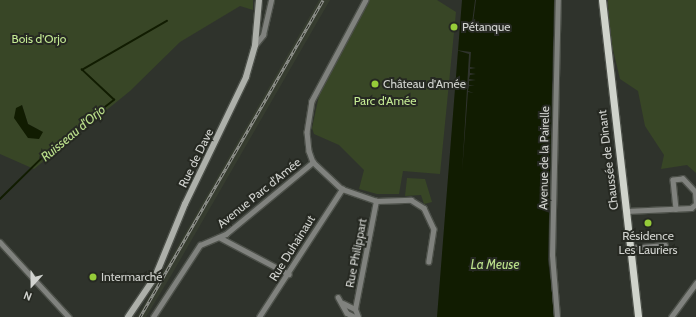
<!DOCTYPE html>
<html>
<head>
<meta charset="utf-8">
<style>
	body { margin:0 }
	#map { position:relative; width:696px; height:317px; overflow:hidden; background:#2f332c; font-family:Cabin,sans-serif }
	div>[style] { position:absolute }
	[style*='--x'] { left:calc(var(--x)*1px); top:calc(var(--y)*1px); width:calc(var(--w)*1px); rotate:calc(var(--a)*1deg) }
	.built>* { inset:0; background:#363c2f }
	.green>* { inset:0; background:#384626 }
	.water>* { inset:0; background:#111c01 }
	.pier>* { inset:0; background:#2f332c }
	.stream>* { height:1.5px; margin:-0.75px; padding:0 0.75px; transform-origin:0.75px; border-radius:0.75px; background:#111c01 }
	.roads { filter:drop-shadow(1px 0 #4c5049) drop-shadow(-1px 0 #4c5049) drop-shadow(0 1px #4c5049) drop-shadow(0 -1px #4c5049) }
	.street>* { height:4.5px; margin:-2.25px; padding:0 2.25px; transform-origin:2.25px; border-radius:2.25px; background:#80827e }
	.secondary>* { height:6px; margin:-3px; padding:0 3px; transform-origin:3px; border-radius:3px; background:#adb0aa }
	.primary>* { height:7px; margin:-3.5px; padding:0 3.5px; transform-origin:3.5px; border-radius:3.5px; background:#cfd3cb }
	.rail>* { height:3px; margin-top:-1.5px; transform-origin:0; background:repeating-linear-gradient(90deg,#262922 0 4.5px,#959792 0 9px); box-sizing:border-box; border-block:1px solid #959792 }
	.dots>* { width:11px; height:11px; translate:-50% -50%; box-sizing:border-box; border:2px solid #262922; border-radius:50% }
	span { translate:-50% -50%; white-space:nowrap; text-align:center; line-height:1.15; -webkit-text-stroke:4px #262922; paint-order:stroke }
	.poi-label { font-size:12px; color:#d1d3cf }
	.left { translate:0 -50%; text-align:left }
	.park-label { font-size:12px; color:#c4ea94 }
	.street-label { font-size:12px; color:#d1d3cf }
	.water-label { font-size:13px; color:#bbe08b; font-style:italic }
	.north { position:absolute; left:12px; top:265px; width:40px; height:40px; -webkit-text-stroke:3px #262922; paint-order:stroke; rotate:201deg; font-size:11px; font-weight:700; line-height:16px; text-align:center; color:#d1d3cf }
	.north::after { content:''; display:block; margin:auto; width:14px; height:18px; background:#d1d3cf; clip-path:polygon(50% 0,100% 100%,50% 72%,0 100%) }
</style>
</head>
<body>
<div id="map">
	<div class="built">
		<i style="clip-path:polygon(319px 0,330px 0,172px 274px,146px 317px,137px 317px)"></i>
	</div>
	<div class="green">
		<i style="clip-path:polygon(evenodd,0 0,253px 0,253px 10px,240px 6px,180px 42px,130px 91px,34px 169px,0 154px,0 0,22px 105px,28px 124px,43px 132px,14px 118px,22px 105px)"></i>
		<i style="clip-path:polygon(369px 0,437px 0,456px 12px,440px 174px,403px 171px,399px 194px,377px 194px,359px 189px,364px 170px,339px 145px,314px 134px,312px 128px,320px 91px)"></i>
		<i style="clip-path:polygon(608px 0,696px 0,696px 173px,687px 165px,661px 169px,664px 155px,645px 126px,638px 91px,620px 79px,609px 33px)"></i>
		<i style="clip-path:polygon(407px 178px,425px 179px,432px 202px,424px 204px,421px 195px,405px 196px)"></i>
	</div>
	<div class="water">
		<i style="clip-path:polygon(462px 0,554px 0,548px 260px,555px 317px,437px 317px)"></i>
		<i style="clip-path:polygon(22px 105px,28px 124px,43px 132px,39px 139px,28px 138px,14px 118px,16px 108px)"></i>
	</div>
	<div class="pier">
		<i style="clip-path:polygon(475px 0,476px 0,472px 31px,472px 25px,460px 24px,472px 23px)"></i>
		<i style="clip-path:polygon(456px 50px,471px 52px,470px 67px,476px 68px,470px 69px,470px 73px,476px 74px,470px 75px,469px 79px,476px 80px,469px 81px,469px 85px,475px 86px,469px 86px,468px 91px,474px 93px,468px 92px,462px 173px,469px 54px)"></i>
	</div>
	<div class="stream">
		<i style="--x:0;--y:199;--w:71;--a:-44.4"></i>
		<i style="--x:51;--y:149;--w:80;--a:-37.9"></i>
		<i style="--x:114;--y:100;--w:44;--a:-136.8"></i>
		<i style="--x:82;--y:70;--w:98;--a:-30"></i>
	</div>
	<div class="roads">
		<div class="street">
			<i style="--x:366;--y:0;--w:115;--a:118.1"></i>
			<i style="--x:312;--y:101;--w:31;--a:99"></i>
			<i style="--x:307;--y:132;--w:19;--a:84"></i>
			<i style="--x:309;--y:151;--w:12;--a:70"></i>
			<i style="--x:313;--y:162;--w:40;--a:43"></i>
			<i style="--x:342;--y:189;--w:36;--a:19"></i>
			<i style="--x:376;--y:201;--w:35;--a:-2"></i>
			<i style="--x:411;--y:200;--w:15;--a:32"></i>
			<i style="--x:424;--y:208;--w:23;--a:65"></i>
			<i style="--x:434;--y:229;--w:33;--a:99"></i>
			<i style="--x:255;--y:45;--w:13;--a:-51"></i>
			<i style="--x:263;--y:35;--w:36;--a:-77"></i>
			<i style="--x:626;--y:211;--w:65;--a:-2.6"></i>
			<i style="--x:691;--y:208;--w:6;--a:-39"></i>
			<i style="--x:696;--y:204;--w:12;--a:-95"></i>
			<i style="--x:695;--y:192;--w:18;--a:-133"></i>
			<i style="--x:683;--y:179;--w:10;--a:174"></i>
			<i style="--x:673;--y:180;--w:29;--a:84"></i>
			<i style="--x:219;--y:237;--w:79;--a:27.9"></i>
			<i style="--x:0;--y:242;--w:102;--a:47.4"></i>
			<i style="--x:630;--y:248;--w:35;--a:-5"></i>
			<i style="--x:338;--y:297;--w:18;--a:61"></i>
			<i style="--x:347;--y:313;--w:9;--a:27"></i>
			<i style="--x:343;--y:303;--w:13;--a:27"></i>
			<i style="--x:153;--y:317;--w:86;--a:-56.9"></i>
			<i style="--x:200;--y:245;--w:28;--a:-23"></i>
			<i style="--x:226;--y:234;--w:113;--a:-39.6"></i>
			<i style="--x:259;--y:317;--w:153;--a:-57"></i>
			<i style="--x:358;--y:317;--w:9;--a:-111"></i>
			<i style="--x:355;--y:309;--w:110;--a:-79"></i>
			<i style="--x:557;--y:317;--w:62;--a:-94.6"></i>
			<i style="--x:552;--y:255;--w:255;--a:-88.7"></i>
			<i style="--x:671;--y:317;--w:42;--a:-53.7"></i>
		</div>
		<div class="secondary">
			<i style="--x:128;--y:317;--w:48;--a:-56"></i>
			<i style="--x:155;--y:277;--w:79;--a:-67.7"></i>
			<i style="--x:185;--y:204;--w:141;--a:-64.3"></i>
			<i style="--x:246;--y:77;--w:33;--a:-74"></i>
			<i style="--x:255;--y:45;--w:45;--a:-84.9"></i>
		</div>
		<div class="primary">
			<i style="--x:602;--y:0;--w:319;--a:83.5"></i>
		</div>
	</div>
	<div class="rail">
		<i style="--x:140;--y:317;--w:366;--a:-60"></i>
	</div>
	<div class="dots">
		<i style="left:454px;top:27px;background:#96cc39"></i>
		<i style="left:375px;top:84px;background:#96cc39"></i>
		<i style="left:648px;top:223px;background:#96cc39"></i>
		<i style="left:93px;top:277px;background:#96cc39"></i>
	</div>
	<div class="poi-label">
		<span class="left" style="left:462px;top:27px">Pétanque</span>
		<span class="left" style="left:383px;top:84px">Château d'Amée</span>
		<span style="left:648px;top:243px">Résidence<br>Les Lauriers</span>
		<span class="left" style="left:101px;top:277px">Intermarché</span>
	</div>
	<div class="park-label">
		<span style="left:39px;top:39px">Bois d'Orjo</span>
		<span style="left:385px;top:101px">Parc d'Amée</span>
	</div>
	<div class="street-label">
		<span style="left:196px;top:158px;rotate:-64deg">Rue de Dave</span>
		<span style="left:544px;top:158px;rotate:-89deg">Avenue de la Pairelle</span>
		<span style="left:608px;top:160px;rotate:-97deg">Chaussée de Dinant</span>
		<span style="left:259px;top:193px;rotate:-39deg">Avenue Parc d'Amée</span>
		<span style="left:292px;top:248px;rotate:-58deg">Rue Duhainaut</span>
		<span style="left:356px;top:253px;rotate:-79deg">Rue Philippart</span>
	</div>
	<div class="water-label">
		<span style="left:73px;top:133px;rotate:-40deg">Ruisseau d'Orjo</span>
		<span style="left:495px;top:264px">La Meuse</span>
	</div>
	<div class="north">N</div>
</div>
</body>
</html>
